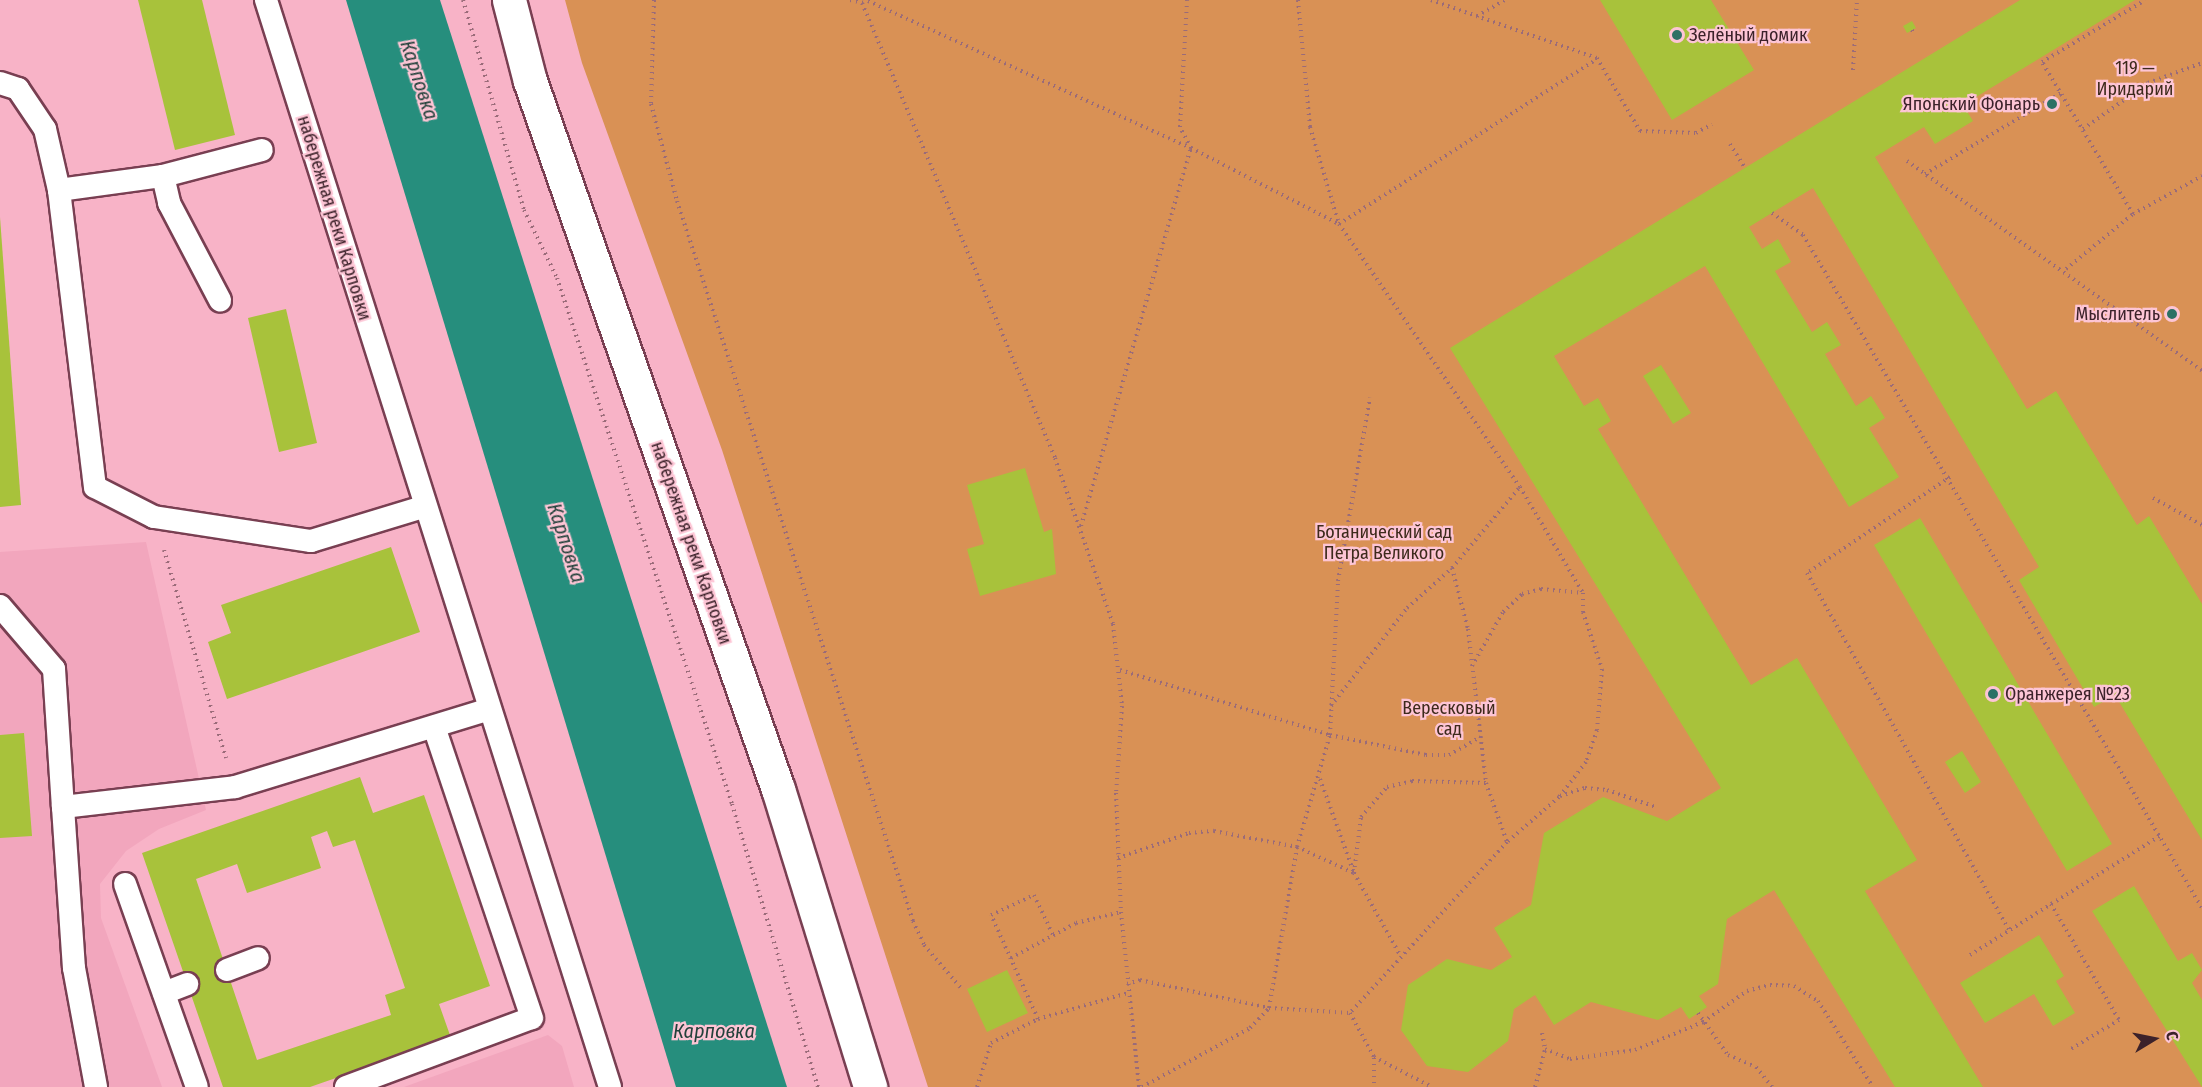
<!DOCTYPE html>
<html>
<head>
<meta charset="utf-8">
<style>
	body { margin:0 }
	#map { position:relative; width:2202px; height:1087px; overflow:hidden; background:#f8b3c7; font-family:"Fira Sans Condensed",sans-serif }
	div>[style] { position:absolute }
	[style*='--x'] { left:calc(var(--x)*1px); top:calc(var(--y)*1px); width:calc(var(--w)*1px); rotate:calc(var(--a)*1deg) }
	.built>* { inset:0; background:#f2a6bd }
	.green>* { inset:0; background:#d99155 }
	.water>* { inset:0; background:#268e7d }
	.building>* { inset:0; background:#a8c23b }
	.path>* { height:4px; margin-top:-2px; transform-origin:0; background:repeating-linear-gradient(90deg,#9a6b79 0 1.5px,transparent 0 6px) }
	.roads { filter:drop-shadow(2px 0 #793f52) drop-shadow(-2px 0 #793f52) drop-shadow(0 2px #793f52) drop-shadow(0 -2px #793f52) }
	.lane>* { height:22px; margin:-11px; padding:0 11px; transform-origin:11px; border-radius:11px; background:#fff }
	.secondary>* { height:33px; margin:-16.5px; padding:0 16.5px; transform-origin:16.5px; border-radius:16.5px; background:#fff }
	.dots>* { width:16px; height:16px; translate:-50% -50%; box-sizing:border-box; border:3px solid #fdc5d5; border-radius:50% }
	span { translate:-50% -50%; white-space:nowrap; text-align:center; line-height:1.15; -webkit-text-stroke:4.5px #fdc5d5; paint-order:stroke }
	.poi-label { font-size:18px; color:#3c222a }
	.left { translate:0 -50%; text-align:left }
	.right { translate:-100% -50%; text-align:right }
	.park-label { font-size:18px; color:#3d2a1b }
	.street-label { font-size:18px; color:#3c222a }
	.water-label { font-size:20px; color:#23413b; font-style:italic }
	.north { position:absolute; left:2124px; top:1009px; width:60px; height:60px; -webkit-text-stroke:4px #fdc5d5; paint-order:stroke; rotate:80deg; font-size:16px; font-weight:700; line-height:24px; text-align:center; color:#3c222a }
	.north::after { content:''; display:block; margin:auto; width:21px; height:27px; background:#3c222a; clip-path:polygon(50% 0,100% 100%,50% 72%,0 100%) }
</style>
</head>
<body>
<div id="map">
	<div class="built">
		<i style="clip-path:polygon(146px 542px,206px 810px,159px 829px,126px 851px,100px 884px,101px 918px,162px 1087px,0 1087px,0 552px)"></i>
		<i style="clip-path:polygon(548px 1035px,562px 1046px,574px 1087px,404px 1087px)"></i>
	</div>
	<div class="green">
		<i style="clip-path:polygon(565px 0,2202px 0,2202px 1087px,928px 1087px,722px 450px,582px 63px)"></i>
	</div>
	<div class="water">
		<i style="clip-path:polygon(346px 0,440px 0,787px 1087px,676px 1087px)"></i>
	</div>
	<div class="building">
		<i style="clip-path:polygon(138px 0,202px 0,235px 135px,175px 150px)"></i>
		<i style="clip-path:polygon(1600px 0,1711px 0,1754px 70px,1672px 120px)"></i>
		<i style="clip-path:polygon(2020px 0,2135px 0,1963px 105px,1973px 121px,1935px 144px,1924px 127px,1875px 157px,2027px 409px,2056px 391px,2137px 525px,2149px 516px,2202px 604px,2202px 840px,2115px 695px,2094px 707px,2019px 580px,2039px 567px,1813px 188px,1749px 227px,1762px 249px,1778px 239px,1791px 262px,1775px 271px,1812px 332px,1827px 322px,1841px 345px,1825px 354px,1856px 406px,1871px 396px,1885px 418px,1869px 428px,1899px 477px,1849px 507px,1705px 266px,1554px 356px,1584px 406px,1598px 398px,1611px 421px,1598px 429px,1751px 685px,1797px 658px,1917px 860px,1865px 891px,1983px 1087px,1895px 1087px,1774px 890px,1727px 919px,1718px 984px,1699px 996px,1707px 1007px,1689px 1019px,1681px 1007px,1658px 1020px,1591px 1002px,1554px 1025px,1535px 995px,1514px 1009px,1508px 1041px,1468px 1072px,1427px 1066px,1401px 1030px,1408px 985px,1447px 959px,1491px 970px,1512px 957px,1494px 928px,1531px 905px,1544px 833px,1603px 797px,1667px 821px,1721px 788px,1450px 348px)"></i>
		<i style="clip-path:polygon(1912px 21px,1916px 28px,1907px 33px,1903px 26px)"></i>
		<i style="clip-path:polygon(0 217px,21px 505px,0 507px)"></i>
		<i style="clip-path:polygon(286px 309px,317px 443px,279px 452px,248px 318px)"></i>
		<i style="clip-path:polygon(1661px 365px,1691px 413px,1673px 424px,1643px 376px)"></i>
		<i style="clip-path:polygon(1025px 468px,1044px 532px,1052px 529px,1056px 574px,980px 596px,967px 549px,984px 544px,967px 485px)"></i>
		<i style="clip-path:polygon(1920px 518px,2112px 844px,2067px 871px,1874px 545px)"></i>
		<i style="clip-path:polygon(391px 547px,420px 632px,227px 699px,208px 642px,231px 633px,221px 605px)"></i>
		<i style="clip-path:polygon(24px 733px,32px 836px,0 838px,0 735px)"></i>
		<i style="clip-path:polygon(1962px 751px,1981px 782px,1965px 793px,1945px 762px)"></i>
		<i style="clip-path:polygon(evenodd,360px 777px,373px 813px,424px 795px,490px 986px,439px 1004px,451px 1038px,310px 1087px,223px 1087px,142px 853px,360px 777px,327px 831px,333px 847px,355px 840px,405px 988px,385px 995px,391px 1015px,257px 1060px,196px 879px,237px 864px,247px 893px,321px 868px,311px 837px,327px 831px)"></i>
		<i style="clip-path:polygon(2134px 886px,2178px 961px,2192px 953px,2202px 970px,2192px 983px,2202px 1000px,2202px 1087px,2092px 911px)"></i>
		<i style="clip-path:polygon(2039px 935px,2064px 976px,2056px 981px,2075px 1013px,2053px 1026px,2034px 994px,1985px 1023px,1960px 983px)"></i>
		<i style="clip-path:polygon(1007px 970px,1028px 1013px,987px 1032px,967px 989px)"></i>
	</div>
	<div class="path">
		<i style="--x:463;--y:0;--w:219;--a:73.8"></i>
		<i style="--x:524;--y:210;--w:76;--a:64.1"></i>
		<i style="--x:557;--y:278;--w:554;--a:71.6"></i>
		<i style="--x:732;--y:804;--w:296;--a:73.1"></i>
		<i style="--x:654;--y:0;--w:104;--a:91.7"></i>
		<i style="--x:651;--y:104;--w:100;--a:75"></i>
		<i style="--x:677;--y:201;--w:758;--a:71.85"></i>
		<i style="--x:913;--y:921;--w:26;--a:65"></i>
		<i style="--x:924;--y:945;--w:57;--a:49.3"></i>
		<i style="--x:850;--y:0;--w:14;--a:12"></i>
		<i style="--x:1298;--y:0;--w:128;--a:84.6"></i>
		<i style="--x:1310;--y:127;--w:101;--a:73.4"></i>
		<i style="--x:1339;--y:224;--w:319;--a:55.5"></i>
		<i style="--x:1520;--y:487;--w:123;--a:59.3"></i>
		<i style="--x:1583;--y:593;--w:19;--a:90"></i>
		<i style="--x:1583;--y:612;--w:60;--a:71.6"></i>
		<i style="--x:1602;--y:669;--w:61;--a:94.7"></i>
		<i style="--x:1597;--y:730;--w:34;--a:109"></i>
		<i style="--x:1586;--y:762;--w:44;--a:127.6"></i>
		<i style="--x:1559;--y:797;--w:69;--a:139.1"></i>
		<i style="--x:1507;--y:842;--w:232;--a:132.6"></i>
		<i style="--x:1350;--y:1013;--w:50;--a:61.4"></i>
		<i style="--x:1374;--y:1057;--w:65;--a:27.3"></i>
		<i style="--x:1431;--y:0;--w:176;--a:19.3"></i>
		<i style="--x:1597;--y:58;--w:85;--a:59.5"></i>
		<i style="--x:1640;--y:131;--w:56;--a:2"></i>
		<i style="--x:1696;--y:133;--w:18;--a:-29"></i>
		<i style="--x:868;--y:1;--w:355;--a:24.5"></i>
		<i style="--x:1191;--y:148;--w:166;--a:27.2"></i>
		<i style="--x:1339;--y:224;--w:306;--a:-32.6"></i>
		<i style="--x:862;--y:3;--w:494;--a:67"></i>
		<i style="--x:1055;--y:458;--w:176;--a:70.7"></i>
		<i style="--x:1113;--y:624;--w:82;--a:83.7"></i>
		<i style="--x:1122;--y:706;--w:87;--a:93.9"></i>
		<i style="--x:1116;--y:793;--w:119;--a:87.6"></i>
		<i style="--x:1121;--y:912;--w:176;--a:84.1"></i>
		<i style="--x:1477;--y:16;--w:32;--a:-30"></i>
		<i style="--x:1912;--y:30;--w:4;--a:63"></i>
		<i style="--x:1853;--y:70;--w:70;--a:-86.7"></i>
		<i style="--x:2083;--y:129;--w:80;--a:-35.3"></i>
		<i style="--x:2148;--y:83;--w:58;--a:-20.3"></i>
		<i style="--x:1730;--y:144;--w:28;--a:58"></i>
		<i style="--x:1907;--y:161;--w:362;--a:35.4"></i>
		<i style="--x:1925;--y:174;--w:158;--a:-30.8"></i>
		<i style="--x:1772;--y:213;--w:38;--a:35"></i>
		<i style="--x:1803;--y:235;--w:782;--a:59.34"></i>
		<i style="--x:2133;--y:214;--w:177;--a:-120.9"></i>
		<i style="--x:2042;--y:62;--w:120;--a:-31"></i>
		<i style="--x:2066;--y:269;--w:87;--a:-39.4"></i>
		<i style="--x:2133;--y:214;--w:79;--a:-28.8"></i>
		<i style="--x:1950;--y:477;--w:172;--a:146.1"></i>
		<i style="--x:1807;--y:573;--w:410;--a:60.5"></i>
		<i style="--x:2153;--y:498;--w:56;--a:28.9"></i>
		<i style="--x:1081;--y:526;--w:394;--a:-73.8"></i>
		<i style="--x:1191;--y:148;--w:24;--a:-118"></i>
		<i style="--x:1180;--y:127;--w:127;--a:-86.8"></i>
		<i style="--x:164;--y:550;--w:217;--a:73.4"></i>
		<i style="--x:1452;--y:568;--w:63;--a:75.3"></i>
		<i style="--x:1468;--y:629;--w:155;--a:83.3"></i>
		<i style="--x:1486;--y:783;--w:63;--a:70.4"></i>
		<i style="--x:1472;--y:666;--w:62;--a:-60.1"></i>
		<i style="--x:1503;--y:612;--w:26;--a:-43"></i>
		<i style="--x:1522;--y:594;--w:20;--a:-15"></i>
		<i style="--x:1541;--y:589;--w:42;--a:5.4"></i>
		<i style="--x:1120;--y:670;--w:220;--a:17.2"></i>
		<i style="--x:1330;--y:735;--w:98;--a:11.8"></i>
		<i style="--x:1426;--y:755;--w:23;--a:0"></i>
		<i style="--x:1449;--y:755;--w:36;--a:-30"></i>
		<i style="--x:1331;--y:706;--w:124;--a:-52.2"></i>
		<i style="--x:1407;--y:608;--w:60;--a:-41.6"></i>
		<i style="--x:1452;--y:568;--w:106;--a:-50"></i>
		<i style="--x:1320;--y:779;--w:100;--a:70.1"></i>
		<i style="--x:1354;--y:873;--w:94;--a:60.7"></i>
		<i style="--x:1560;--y:796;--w:26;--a:-18"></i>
		<i style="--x:1585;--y:788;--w:22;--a:5"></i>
		<i style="--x:1607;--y:790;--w:52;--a:19.1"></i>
		<i style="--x:1118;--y:858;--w:75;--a:-19.4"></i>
		<i style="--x:1189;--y:833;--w:25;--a:-5"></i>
		<i style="--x:1214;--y:831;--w:85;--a:10.9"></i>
		<i style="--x:1297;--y:847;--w:63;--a:24.5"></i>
		<i style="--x:1354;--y:873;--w:56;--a:-82.9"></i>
		<i style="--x:1361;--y:817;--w:40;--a:-49"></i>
		<i style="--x:1387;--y:787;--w:26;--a:-13"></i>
		<i style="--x:1412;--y:781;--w:74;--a:1.5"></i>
		<i style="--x:2051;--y:904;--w:134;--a:59.6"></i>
		<i style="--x:2119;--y:1020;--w:58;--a:149"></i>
		<i style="--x:1970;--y:955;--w:224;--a:-32.1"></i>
		<i style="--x:1011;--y:958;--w:74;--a:-28.3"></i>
		<i style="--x:1076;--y:923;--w:46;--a:-13.7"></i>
		<i style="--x:1127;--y:984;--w:14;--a:-17"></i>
		<i style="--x:1140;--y:980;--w:132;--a:12.2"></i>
		<i style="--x:1269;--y:1008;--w:81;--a:3.5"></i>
		<i style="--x:1698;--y:1013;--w:52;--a:54.5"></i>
		<i style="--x:1728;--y:1055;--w:30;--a:23"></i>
		<i style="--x:1756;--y:1067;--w:26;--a:51"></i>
		<i style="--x:1038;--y:1019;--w:114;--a:-114.3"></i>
		<i style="--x:991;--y:915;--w:47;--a:-24.9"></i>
		<i style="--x:1034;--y:895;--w:44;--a:64.6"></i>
		<i style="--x:1542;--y:1033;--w:16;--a:79"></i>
		<i style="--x:1374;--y:1058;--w:29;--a:90"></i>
		<i style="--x:977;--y:1087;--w:46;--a:-72.3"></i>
		<i style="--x:991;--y:1043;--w:53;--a:-27.1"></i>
		<i style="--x:1038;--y:1019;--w:94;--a:-16.1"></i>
		<i style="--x:1142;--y:1087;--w:123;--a:-28.6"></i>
		<i style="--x:1250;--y:1028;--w:28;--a:-46"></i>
		<i style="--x:1269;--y:1008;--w:163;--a:-80.1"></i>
		<i style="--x:1297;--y:847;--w:117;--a:-73.6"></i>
		<i style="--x:1330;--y:735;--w:154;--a:-87"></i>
		<i style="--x:1338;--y:581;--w:186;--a:-80.1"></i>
		<i style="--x:1535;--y:1087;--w:39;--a:-75"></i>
		<i style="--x:1545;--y:1049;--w:27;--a:22"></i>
		<i style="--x:1570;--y:1059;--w:66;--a:-7.9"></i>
		<i style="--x:1635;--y:1050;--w:74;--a:-22.4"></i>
		<i style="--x:1703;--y:1022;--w:54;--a:-35.2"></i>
		<i style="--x:1747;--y:991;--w:24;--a:-15"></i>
		<i style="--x:1770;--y:985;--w:24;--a:2"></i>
		<i style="--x:1794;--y:986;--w:28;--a:32"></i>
		<i style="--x:1818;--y:1001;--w:102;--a:57.4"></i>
	</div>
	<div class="roads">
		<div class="lane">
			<i style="--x:266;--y:0;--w:1140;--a:72.44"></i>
			<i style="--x:0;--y:83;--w:19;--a:18"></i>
			<i style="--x:18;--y:89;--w:48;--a:56"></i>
			<i style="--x:45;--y:129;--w:63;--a:77.1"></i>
			<i style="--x:59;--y:190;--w:299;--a:83.1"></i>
			<i style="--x:95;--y:487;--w:66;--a:27"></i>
			<i style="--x:154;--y:517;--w:159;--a:8.7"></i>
			<i style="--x:311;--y:541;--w:117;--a:-16.9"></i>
			<i style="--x:163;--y:176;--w:28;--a:77"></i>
			<i style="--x:169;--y:203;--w:110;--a:62.3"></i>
			<i style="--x:59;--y:190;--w:105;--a:-7.7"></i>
			<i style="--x:163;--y:176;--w:102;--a:-14.7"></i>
			<i style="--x:0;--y:606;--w:83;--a:49.4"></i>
			<i style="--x:54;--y:669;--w:138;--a:86.3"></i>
			<i style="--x:63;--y:807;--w:173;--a:-6.6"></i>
			<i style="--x:235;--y:787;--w:264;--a:-17"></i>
			<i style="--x:63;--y:807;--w:161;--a:86.1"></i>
			<i style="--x:74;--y:968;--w:121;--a:79.5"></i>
			<i style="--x:125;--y:884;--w:215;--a:70.5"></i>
			<i style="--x:227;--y:970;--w:33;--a:-21"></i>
			<i style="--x:164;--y:993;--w:25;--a:-21"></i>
			<i style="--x:346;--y:1087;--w:198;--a:-20.4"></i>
			<i style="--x:532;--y:1018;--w:307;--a:-108.6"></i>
		</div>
		<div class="secondary">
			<i style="--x:509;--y:0;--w:84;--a:75.5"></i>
			<i style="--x:530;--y:81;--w:750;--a:70.7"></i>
			<i style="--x:778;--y:789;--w:312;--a:72.8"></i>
		</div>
	</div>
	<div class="dots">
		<i style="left:1677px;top:35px;background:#2c7165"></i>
		<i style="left:2052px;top:104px;background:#2c7165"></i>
		<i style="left:2172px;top:314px;background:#2c7165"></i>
		<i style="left:1993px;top:694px;background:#2c7165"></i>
	</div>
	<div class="poi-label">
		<span class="left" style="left:1689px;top:35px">Зелёный домик</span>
		<span class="right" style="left:2040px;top:104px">Японский Фонарь</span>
		<span class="right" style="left:2160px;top:314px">Мыслитель</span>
		<span class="left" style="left:2005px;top:694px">Оранжерея №23</span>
	</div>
	<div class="park-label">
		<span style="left:2135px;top:79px">119 —<br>Иридарий</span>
		<span style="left:1384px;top:543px">Ботанический сад<br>Петра Великого</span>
		<span style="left:1449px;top:719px">Вересковый<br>сад</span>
	</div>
	<div class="street-label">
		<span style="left:334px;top:218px;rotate:73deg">набережная реки Карповки</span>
		<span style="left:691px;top:543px;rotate:71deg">набережная реки Карповки</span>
	</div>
	<div class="water-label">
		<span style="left:419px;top:80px;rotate:72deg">Карповка</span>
		<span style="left:566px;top:543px;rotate:72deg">Карповка</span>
		<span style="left:714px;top:1031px">Карповка</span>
	</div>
	<div class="north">С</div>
</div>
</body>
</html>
